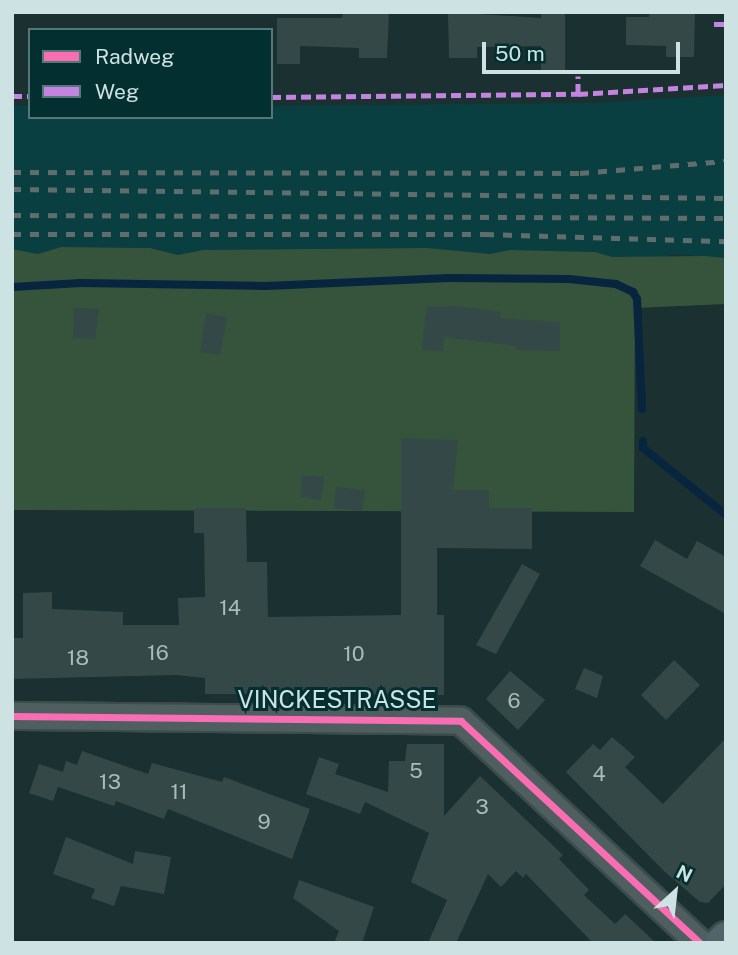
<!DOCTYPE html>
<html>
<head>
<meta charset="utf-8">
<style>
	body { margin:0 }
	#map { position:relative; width:738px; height:955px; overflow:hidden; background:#1a3031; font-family:"Public Sans",sans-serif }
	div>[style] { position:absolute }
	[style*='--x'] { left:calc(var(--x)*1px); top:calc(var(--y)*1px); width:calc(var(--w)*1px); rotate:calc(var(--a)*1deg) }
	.built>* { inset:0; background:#0a3f41 }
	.green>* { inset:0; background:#35543b }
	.stream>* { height:8px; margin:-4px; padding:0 4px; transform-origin:4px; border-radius:4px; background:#07253e }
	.building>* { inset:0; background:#344947 }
	.roads { filter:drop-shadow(2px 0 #3b4c4c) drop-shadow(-2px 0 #3b4c4c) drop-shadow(0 2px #3b4c4c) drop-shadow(0 -2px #3b4c4c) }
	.minor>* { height:26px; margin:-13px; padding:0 13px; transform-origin:13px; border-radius:13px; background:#4f5e5f }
	.major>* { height:33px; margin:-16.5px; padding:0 16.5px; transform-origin:16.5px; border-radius:16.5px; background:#526467 }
	.rail>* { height:5px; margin-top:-2.5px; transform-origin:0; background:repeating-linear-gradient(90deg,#5f6d6d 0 9px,transparent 0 18px) }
	.quiet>* { height:5px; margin-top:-2.5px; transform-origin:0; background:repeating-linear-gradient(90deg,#c483df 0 10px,transparent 0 15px) }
	.cycleway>* { height:7px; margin:-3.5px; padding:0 3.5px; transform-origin:3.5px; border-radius:3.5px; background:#f96db3 }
	span { translate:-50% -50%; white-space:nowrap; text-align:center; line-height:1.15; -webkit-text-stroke:6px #042f30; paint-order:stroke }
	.number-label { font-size:21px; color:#a7bcbb }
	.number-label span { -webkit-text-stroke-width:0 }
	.street-label { font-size:24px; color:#cde2e2 }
	.frame { position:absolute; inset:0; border:14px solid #cde2e2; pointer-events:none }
	.legend { position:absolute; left:28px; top:28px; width:245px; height:91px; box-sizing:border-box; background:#042f30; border:2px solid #547777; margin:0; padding:9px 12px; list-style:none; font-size:21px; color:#cde2e2 }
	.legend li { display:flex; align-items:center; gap:14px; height:35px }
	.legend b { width:35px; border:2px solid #547777 }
	.north { position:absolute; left:640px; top:857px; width:70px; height:70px; -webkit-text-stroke:5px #042f30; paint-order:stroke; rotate:27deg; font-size:19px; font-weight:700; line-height:28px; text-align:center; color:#cde2e2 }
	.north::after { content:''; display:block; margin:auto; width:24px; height:32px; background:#cde2e2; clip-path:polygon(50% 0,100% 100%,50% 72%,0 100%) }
	.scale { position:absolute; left:482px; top:42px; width:198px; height:32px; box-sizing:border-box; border:4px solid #cde2e2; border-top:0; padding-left:9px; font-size:21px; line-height:24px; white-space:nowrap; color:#cde2e2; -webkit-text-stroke:5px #042f30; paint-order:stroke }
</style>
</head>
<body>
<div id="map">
	<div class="built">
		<i style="clip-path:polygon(726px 95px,726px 258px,673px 254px,659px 258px,612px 257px,595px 252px,510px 250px,490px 254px,426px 248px,203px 250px,178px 255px,150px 248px,61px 247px,38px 254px,12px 249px,12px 106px,30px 106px,30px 117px,271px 117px,271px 106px,593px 103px)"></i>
	</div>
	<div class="green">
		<i style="clip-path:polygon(61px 247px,150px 248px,178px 255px,203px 250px,427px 248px,490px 254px,510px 250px,595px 252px,612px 257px,705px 256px,726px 258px,726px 304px,635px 308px,634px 512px,12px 510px,12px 249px,38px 254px)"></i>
	</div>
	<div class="stream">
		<i style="--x:12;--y:287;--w:69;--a:-3.3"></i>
		<i style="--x:81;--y:283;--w:185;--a:0.9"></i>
		<i style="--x:266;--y:286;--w:183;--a:-2.5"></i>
		<i style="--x:449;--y:278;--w:120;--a:0.5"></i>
		<i style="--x:569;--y:279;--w:47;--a:6.1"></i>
		<i style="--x:616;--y:284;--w:19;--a:25"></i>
		<i style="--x:633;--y:292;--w:8;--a:60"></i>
		<i style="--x:637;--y:299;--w:110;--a:87.4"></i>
		<i style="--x:643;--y:441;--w:7;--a:90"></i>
		<i style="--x:643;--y:448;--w:107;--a:38.9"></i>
	</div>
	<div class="building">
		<i style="clip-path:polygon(343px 12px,389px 12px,387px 58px,359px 58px,359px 48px,300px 46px,300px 64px,277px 64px,277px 18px,342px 18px)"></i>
		<i style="clip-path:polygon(448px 12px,541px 18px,541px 12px,565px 12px,565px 73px,541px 73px,541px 46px,477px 47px,477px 58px,449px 58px)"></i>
		<i style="clip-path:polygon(649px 12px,695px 12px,694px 57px,666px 57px,666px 46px,626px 45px,626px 17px,649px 17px)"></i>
		<i style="clip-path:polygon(457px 306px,501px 312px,500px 318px,560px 322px,560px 351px,516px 350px,516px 346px,444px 337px,443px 351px,422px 350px,426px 307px)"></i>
		<i style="clip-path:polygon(74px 308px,99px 309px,95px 339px,73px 338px)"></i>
		<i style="clip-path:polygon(206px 313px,227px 317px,220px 355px,200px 352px)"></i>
		<i style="clip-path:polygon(401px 438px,458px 440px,453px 490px,489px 490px,489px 508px,532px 508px,532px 549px,437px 548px,437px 615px,444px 615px,444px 695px,205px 694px,205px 678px,176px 675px,12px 679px,12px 638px,23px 638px,23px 593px,52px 592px,52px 609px,123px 612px,123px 625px,179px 625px,178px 598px,205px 597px,204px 533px,194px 533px,194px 508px,246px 508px,247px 562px,267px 562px,268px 617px,401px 615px)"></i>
		<i style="clip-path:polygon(302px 475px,324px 477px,321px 500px,300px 497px)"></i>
		<i style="clip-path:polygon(336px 487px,365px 490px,362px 511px,334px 508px)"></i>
		<i style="clip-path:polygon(655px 540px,687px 559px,697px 541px,726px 557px,726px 614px,640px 566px)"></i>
		<i style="clip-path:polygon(522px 564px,540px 574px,496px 654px,476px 645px)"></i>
		<i style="clip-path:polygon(674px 660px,700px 685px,666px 720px,641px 695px)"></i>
		<i style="clip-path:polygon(584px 668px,603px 676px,597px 698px,575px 689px)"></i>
		<i style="clip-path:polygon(510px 671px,545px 700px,518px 730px,486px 699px)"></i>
		<i style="clip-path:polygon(612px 737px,635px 757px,625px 767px,663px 804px,726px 738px,726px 884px,708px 903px,700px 902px,664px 871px,566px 772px,593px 744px,600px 750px)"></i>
		<i style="clip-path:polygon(407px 744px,444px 744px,444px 816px,480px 776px,563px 855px,559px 859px,589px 890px,584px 895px,615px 924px,625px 914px,656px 943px,593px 943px,526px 874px,523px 878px,516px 871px,501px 887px,488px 874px,456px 943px,428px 943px,447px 900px,411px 882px,429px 833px,365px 802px,360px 814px,306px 794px,319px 757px,339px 764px,335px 774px,388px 792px,389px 761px,405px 761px)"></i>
		<i style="clip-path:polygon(82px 751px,148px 774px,152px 763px,222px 782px,224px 777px,310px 809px,292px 859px,168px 809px,164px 819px,116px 801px,114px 806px,58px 787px,53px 801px,29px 793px,39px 764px,63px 772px,66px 761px,77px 765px)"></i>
		<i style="clip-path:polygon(66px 837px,133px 864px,135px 851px,171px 857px,164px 894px,121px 886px,114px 906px,91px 898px,95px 889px,53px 874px)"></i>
		<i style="clip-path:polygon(299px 880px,374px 907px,362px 943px,334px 943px,339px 931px,293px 898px)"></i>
	</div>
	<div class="roads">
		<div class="minor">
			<i style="--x:12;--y:716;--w:449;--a:0.6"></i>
			<i style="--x:461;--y:721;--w:326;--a:42.9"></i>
		</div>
		<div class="major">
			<i style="--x:721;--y:943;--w:7;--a:-45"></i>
		</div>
	</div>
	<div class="rail">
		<i style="--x:12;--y:172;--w:568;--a:0.1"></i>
		<i style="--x:580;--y:173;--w:146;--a:-4.7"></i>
		<i style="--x:12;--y:189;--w:714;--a:0.72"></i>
		<i style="--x:12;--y:215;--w:714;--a:0.24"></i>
		<i style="--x:12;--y:234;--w:473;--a:0"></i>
		<i style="--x:485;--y:234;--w:241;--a:1.7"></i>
	</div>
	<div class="quiet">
		<i style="--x:714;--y:24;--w:12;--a:0"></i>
		<i style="--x:578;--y:94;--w:18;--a:-90"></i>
		<i style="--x:12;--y:96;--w:18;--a:0"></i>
		<i style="--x:271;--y:97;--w:307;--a:-0.6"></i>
		<i style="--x:578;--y:94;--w:148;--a:-3.5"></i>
	</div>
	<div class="cycleway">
		<i style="--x:12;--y:716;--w:449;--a:0.6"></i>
		<i style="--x:461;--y:721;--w:326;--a:42.9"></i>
	</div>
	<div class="number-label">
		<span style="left:230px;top:608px">14</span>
		<span style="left:158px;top:653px">16</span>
		<span style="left:354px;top:654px">10</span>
		<span style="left:78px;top:658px">18</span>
		<span style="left:514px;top:701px">6</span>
		<span style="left:416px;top:771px">5</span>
		<span style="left:599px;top:774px">4</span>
		<span style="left:110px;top:782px">13</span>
		<span style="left:179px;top:792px">11</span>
		<span style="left:482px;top:807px">3</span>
		<span style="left:264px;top:822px">9</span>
	</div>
	<div class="street-label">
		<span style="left:337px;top:700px">VINCKESTRASSE</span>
	</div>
	<div class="frame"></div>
	<ul class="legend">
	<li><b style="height:9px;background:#f96db3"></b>Radweg</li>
	<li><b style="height:9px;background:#c483df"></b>Weg</li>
	</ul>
	<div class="north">N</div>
	<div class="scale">50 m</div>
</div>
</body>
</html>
